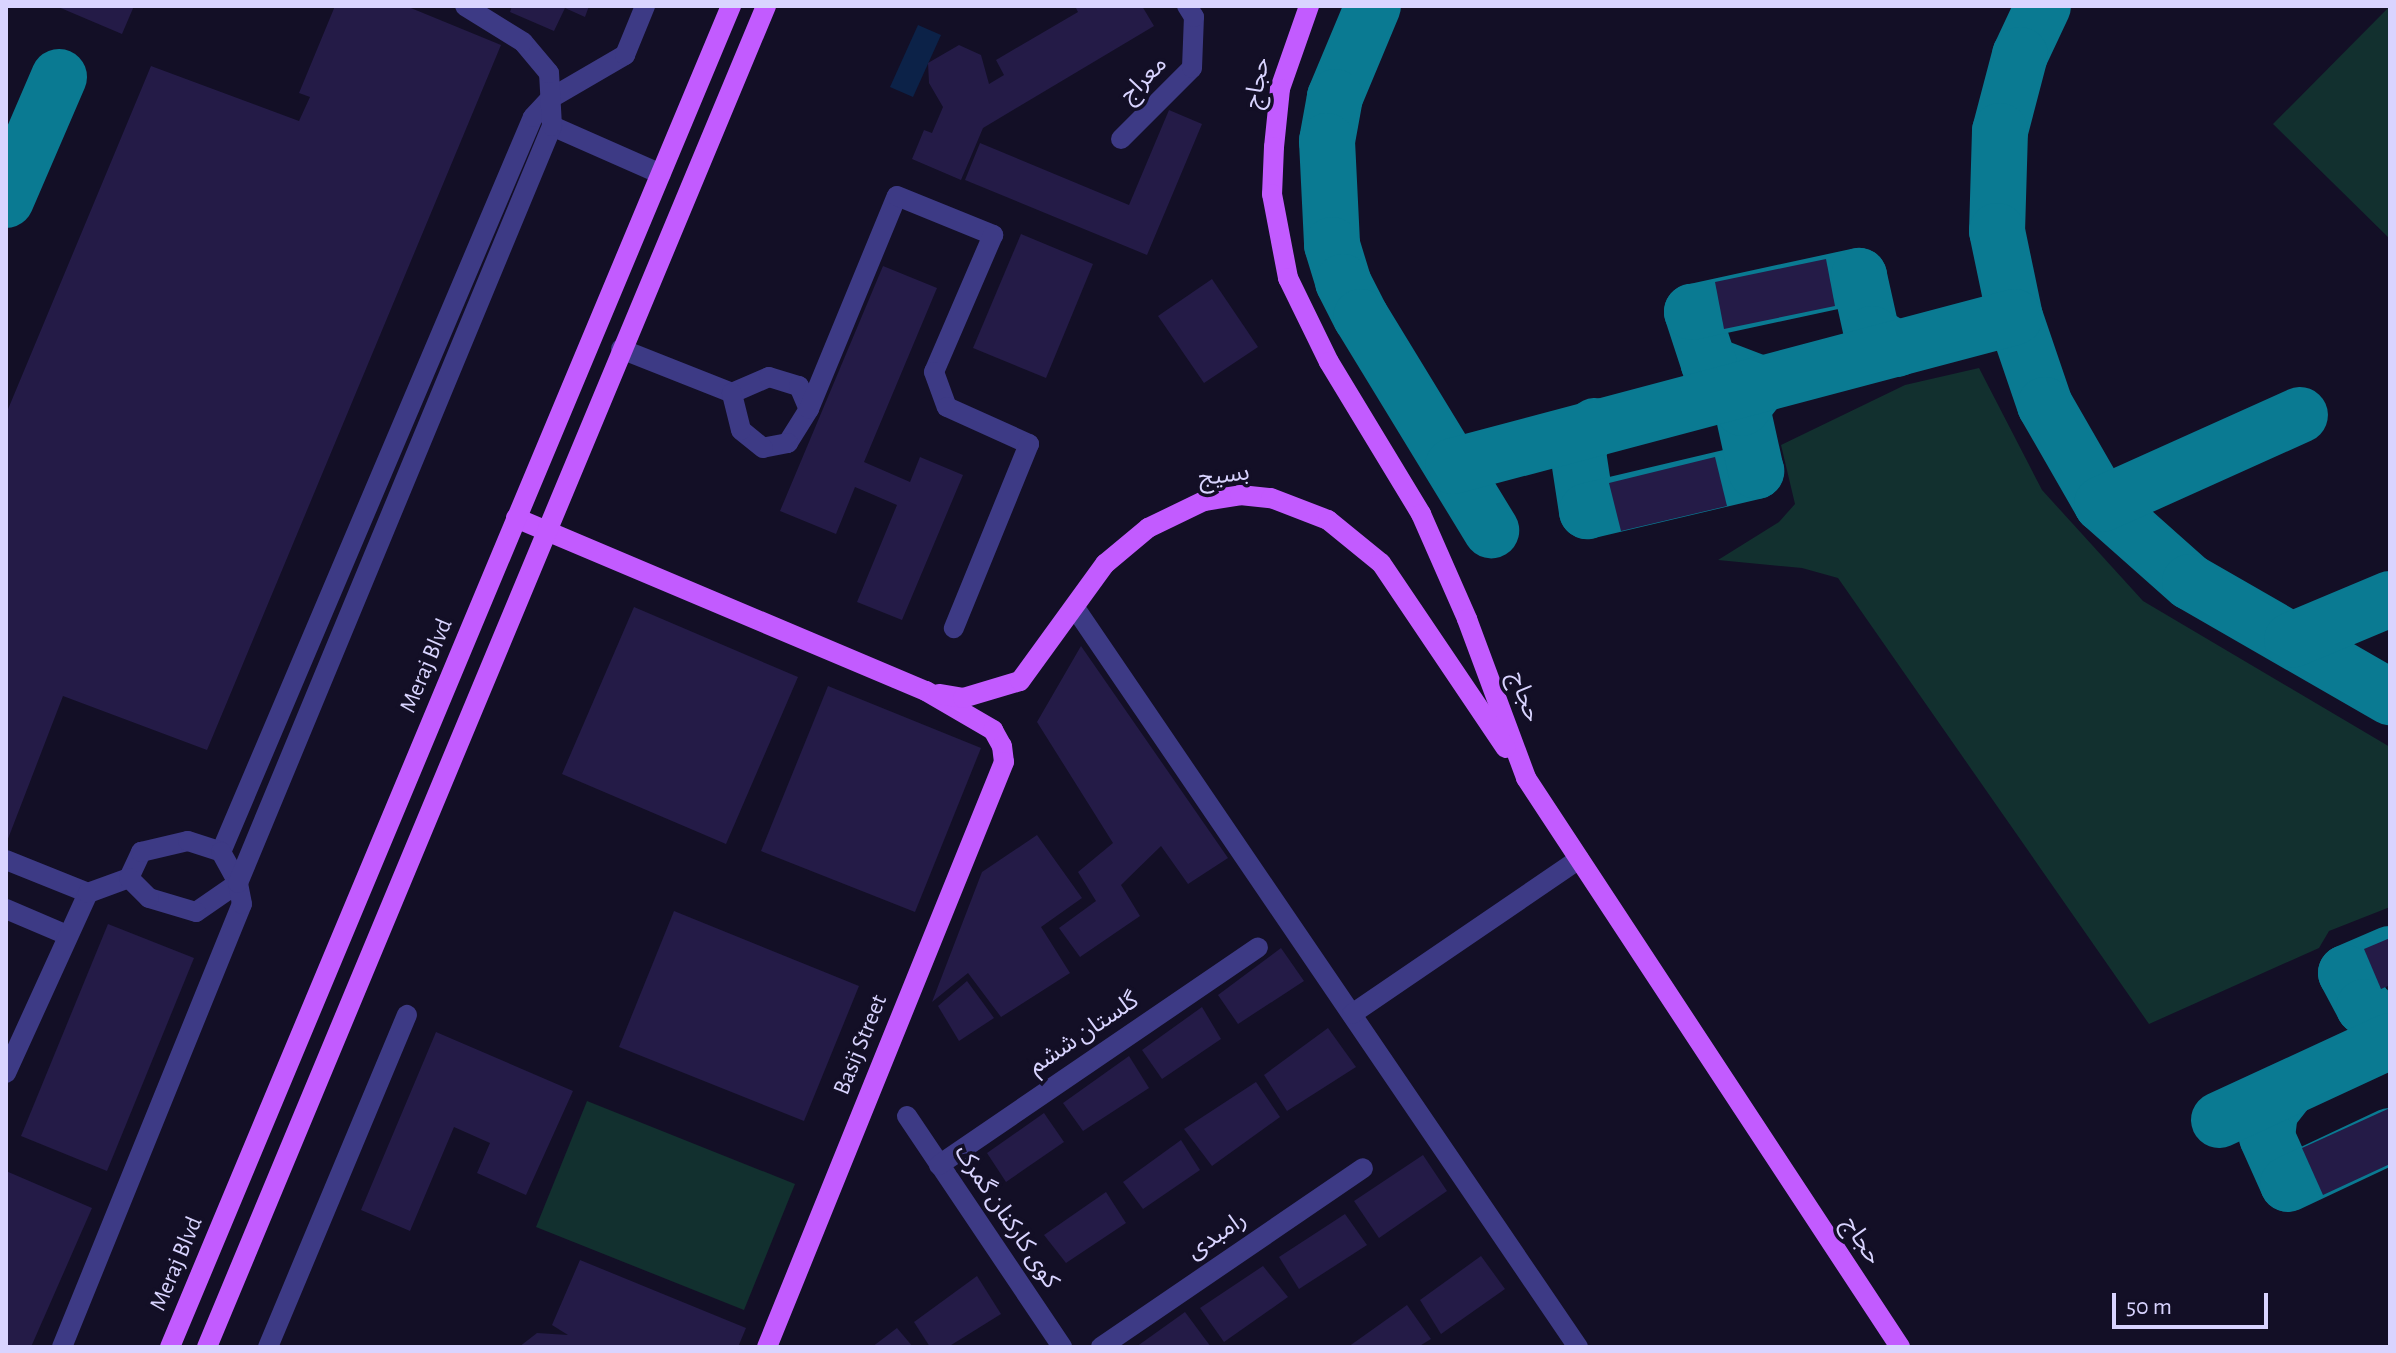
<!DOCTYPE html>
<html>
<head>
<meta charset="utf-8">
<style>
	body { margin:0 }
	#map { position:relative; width:2396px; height:1353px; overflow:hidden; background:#130f26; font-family:"Alegreya Sans","Noto Sans Arabic",sans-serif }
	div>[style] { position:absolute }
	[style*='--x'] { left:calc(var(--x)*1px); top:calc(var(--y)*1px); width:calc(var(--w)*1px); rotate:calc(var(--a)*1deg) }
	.green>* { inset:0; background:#12302f }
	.water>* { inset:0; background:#0c2248 }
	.taxiway>* { height:56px; margin:-28px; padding:0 28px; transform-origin:28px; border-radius:28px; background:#0a7a92 }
	.building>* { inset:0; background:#241b47 }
	.minor>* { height:20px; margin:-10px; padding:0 10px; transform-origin:10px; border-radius:10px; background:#3d3a85 }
	.major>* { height:20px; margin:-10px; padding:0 10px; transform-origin:10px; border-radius:10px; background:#c25bff }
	span { translate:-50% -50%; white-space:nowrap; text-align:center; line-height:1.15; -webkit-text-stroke:7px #130f26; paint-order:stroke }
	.street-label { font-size:24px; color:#d9d4ff }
	.frame { position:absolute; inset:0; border:8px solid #d9d4ff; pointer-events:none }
	.scale { position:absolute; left:2112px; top:1293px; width:156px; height:36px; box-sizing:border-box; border:4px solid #d9d4ff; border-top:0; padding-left:10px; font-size:24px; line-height:28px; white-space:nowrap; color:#d9d4ff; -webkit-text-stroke:6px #130f26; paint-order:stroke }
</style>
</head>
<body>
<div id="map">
	<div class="green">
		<i style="clip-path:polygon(2390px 6px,2390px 239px,2273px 124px)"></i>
		<i style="clip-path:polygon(1979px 368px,2042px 490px,2143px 601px,2390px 747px,2390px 907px,2329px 931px,2319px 948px,2149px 1024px,1838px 578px,1802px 568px,1718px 560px,1779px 522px,1795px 504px,1781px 445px,1905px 385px)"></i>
		<i style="clip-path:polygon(587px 1101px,795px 1184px,744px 1310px,536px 1227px)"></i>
	</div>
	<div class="water">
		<i style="clip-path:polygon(918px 25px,941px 35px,913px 97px,890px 87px)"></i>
	</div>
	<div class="taxiway">
		<i style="--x:1373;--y:6;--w:99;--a:112.7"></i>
		<i style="--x:1335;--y:97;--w:45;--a:100.3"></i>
		<i style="--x:1327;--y:141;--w:104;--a:87.2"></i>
		<i style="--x:1332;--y:245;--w:39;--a:73"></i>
		<i style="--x:1343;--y:282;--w:39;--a:63"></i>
		<i style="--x:1361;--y:317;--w:250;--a:58.6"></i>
		<i style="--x:2043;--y:6;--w:54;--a:115.1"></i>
		<i style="--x:2020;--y:55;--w:79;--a:104.7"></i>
		<i style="--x:2000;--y:131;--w:100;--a:91.7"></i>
		<i style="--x:1997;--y:231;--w:88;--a:78.2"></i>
		<i style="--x:2015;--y:317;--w:93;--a:71.2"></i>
		<i style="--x:2045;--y:405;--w:114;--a:60.1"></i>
		<i style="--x:2102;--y:504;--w:118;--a:41.6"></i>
		<i style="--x:2190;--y:582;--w:231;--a:29.9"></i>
		<i style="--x:6;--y:200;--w:134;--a:-66.7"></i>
		<i style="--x:1595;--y:426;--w:27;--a:132"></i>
		<i style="--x:1577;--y:446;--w:66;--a:81.3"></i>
		<i style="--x:1587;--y:511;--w:174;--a:-13.3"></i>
		<i style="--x:1756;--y:471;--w:65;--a:-102.5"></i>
		<i style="--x:1742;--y:408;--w:31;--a:-52"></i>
		<i style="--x:1761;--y:384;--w:56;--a:-159"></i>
		<i style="--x:1709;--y:364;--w:55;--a:-108.1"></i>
		<i style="--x:1692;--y:312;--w:171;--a:-12.2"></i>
		<i style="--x:1859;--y:276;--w:59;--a:77.4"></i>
		<i style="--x:1872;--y:334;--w:29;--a:31"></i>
		<i style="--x:1453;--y:466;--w:581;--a:-14.85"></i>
		<i style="--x:2102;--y:504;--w:217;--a:-24.2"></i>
		<i style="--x:2292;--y:640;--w:106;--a:-22.7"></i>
		<i style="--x:2390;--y:954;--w:48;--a:156.6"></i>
		<i style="--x:2346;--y:973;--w:38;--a:62"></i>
		<i style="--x:2364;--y:1007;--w:33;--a:38"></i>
		<i style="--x:2288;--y:1089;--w:29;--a:128"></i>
		<i style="--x:2270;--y:1112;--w:25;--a:97"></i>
		<i style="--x:2267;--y:1137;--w:51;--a:65.9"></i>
		<i style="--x:2288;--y:1184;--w:113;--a:-25.2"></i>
		<i style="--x:2219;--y:1120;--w:188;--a:-24.8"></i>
	</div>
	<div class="building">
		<i style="clip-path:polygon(56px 6px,134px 6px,122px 34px)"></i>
		<i style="clip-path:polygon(335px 6px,406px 6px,501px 45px,207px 750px,63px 696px,6px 844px,6px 414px,151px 66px,299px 121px,310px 97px,299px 93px)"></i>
		<i style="clip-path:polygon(512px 6px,589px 6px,585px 17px,565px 8px,554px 31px,510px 12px)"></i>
		<i style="clip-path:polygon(1075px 6px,1142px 6px,1154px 26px,983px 128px,961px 180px,912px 159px,924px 130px,932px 133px,943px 107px,929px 83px,928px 63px,959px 45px,981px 55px,989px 84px,1004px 75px,996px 60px,1078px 12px)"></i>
		<i style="clip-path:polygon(1169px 110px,1202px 124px,1147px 255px,965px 180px,980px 143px,1129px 205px)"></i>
		<i style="clip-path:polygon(1021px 234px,1093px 264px,1046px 378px,973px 348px)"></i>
		<i style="clip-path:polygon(1826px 259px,1835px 306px,1724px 329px,1715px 282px)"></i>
		<i style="clip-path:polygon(883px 266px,937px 288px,864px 462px,910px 482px,920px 457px,963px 475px,902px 620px,857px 602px,897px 505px,855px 487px,836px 534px,780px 511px)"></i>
		<i style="clip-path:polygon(1212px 279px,1258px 347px,1204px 383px,1158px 316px)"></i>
		<i style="clip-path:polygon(1715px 457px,1727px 506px,1621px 531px,1609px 483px)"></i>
		<i style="clip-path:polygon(634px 607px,798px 677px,726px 844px,562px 774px)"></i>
		<i style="clip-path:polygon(1081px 646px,1228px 858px,1188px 884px,1161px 846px,1121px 885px,1140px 916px,1080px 957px,1059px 928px,1096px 901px,1078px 872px,1113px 843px,1037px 722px)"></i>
		<i style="clip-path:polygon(828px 686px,981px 748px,915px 912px,761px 851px)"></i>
		<i style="clip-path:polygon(1037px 835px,1082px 898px,1041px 927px,1070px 973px,1001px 1017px,968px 973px,932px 1002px,982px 872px)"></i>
		<i style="clip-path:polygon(674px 911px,859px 986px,804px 1121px,619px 1047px)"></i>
		<i style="clip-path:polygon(108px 924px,194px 958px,107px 1171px,21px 1136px)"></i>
		<i style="clip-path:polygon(2390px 938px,2390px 985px,2381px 989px,2364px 949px)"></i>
		<i style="clip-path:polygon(1281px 948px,1304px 981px,1238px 1024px,1218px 995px)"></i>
		<i style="clip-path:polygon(967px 981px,994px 1018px,959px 1041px,938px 1006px)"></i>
		<i style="clip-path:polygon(1202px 1007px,1221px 1039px,1162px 1079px,1142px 1050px)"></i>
		<i style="clip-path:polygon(1328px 1028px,1356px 1067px,1287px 1111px,1264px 1075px)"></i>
		<i style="clip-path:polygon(436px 1032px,573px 1091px,526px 1195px,477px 1173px,490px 1143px,454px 1127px,410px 1231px,361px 1210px)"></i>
		<i style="clip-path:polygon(1129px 1056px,1149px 1088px,1083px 1131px,1063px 1103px)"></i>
		<i style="clip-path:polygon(1256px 1082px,1280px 1117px,1212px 1166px,1184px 1129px)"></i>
		<i style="clip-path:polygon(2390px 1108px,2390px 1164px,2323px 1195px,2302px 1148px)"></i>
		<i style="clip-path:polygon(1044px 1113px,1064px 1142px,1006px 1182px,987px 1153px)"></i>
		<i style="clip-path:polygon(1181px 1140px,1200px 1170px,1143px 1209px,1123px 1182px)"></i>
		<i style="clip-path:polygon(1423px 1155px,1447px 1191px,1379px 1238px,1354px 1201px)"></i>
		<i style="clip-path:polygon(6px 1171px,92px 1208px,31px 1347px,6px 1347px)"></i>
		<i style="clip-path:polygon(1106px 1192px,1126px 1223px,1066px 1263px,1044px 1235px)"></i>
		<i style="clip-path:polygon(1345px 1214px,1367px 1245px,1299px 1289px,1279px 1257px)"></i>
		<i style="clip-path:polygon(1481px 1256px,1505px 1289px,1441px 1334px,1420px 1300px)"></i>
		<i style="clip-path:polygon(580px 1260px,746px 1328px,738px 1347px,519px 1347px,537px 1333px,568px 1335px,552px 1325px)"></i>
		<i style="clip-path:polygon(1263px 1266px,1288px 1297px,1224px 1342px,1200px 1308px)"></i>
		<i style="clip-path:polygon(977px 1276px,1001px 1314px,948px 1347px,930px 1347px,914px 1322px)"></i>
		<i style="clip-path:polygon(1407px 1305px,1431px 1339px,1418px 1347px,1348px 1347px)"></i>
		<i style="clip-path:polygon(1185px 1312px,1211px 1347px,1136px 1347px)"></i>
		<i style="clip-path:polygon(897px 1328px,913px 1347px,872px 1347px)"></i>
	</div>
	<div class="minor">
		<i style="--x:552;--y:126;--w:119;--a:23.8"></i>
		<i style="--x:1121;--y:139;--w:100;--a:-45"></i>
		<i style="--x:1192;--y:68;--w:51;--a:-87.8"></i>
		<i style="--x:1194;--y:17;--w:13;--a:-122"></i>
		<i style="--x:621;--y:349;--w:119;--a:21.6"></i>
		<i style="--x:732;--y:393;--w:40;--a:-23.4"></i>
		<i style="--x:769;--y:377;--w:31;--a:17"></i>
		<i style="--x:799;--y:386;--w:25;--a:67"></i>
		<i style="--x:809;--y:409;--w:40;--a:122"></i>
		<i style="--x:788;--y:443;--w:25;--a:169"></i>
		<i style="--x:763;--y:448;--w:28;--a:-141"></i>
		<i style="--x:741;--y:430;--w:38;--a:-104"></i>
		<i style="--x:809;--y:409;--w:230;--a:-67.6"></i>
		<i style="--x:897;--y:196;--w:104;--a:22.1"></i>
		<i style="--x:993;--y:235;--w:149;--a:113.3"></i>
		<i style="--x:934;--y:372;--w:37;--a:70"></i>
		<i style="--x:947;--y:407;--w:90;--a:24.3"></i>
		<i style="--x:1029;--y:444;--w:199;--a:112.2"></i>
		<i style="--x:1075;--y:608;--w:894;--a:55.76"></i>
		<i style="--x:221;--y:852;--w:798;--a:-67"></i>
		<i style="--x:533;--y:117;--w:26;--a:-47"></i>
		<i style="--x:551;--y:98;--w:86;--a:-30.2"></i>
		<i style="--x:625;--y:55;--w:53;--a:-67.8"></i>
		<i style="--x:6;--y:860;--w:88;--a:21.9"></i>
		<i style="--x:6;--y:909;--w:66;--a:23.1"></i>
		<i style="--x:1352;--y:1014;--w:275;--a:-34.3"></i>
		<i style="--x:6;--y:1073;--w:198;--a:-65.5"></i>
		<i style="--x:88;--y:893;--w:44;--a:-20.1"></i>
		<i style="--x:129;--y:878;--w:29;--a:-65"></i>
		<i style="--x:141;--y:852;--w:48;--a:-13.2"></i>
		<i style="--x:188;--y:841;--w:35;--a:18"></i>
		<i style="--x:221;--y:852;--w:35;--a:61"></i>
		<i style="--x:238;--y:883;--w:51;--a:145.4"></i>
		<i style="--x:196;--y:912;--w:49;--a:-163.4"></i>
		<i style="--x:149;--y:898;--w:28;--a:-135"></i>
		<i style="--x:907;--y:1116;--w:278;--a:56.1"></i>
		<i style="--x:939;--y:1165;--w:386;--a:-34.3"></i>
		<i style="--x:62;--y:1347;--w:478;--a:-67.9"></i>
		<i style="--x:242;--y:904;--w:21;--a:-101"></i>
		<i style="--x:238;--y:883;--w:820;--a:-67.47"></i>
		<i style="--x:552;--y:126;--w:53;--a:-93.2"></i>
		<i style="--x:549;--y:73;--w:40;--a:-130"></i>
		<i style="--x:523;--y:42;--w:68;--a:-148.2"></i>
		<i style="--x:268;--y:1347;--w:360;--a:-67.3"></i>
		<i style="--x:1101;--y:1347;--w:317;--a:-34.3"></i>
	</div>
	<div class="major">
		<i style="--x:1309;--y:6;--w:88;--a:109.3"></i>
		<i style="--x:1280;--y:89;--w:58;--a:95.9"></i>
		<i style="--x:1274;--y:147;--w:47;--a:92.4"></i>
		<i style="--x:1272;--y:194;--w:86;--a:79.2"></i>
		<i style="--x:1288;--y:278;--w:93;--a:64"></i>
		<i style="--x:1329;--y:362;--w:178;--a:58.8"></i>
		<i style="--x:1421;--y:514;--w:115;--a:66.3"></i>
		<i style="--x:1467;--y:619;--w:170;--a:69.6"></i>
		<i style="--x:1526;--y:778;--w:681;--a:56.68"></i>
		<i style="--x:516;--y:518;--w:445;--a:22.9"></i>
		<i style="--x:926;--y:691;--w:78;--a:30.2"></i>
		<i style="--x:993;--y:730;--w:18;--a:61"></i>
		<i style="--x:1002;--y:746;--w:16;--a:83"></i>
		<i style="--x:1004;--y:762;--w:631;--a:112.05"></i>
		<i style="--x:939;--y:694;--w:24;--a:9"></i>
		<i style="--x:963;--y:698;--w:59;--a:-16.6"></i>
		<i style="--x:1020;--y:681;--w:145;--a:-54"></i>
		<i style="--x:1105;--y:564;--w:56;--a:-39.9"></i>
		<i style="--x:1148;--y:528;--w:62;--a:-25.7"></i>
		<i style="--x:1204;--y:501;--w:36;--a:-9"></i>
		<i style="--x:1240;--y:495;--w:31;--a:6"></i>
		<i style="--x:1271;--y:498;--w:61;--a:21.1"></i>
		<i style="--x:1328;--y:520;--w:68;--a:39.1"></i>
		<i style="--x:1381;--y:563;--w:223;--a:56"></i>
		<i style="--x:170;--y:1347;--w:1454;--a:-67.3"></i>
		<i style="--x:207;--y:1347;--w:1453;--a:-67.37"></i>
	</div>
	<div class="street-label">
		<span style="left:1144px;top:80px;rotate:-45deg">معراج</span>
		<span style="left:1258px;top:83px;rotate:-79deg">حجاج</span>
		<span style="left:1224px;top:476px;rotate:-7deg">بسیج</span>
		<span style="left:427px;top:666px;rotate:-67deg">Meraj Blvd</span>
		<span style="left:1524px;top:697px;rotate:70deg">حجاج</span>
		<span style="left:1084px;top:1034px;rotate:-34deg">گلستان ششم</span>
		<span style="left:861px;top:1045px;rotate:-68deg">Basij Street</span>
		<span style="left:1006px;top:1217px;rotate:56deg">کوی کارکنان گمرک</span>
		<span style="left:1217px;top:1236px;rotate:-34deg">رامبدی</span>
		<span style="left:1861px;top:1241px;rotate:57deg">حجاج</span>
		<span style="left:177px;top:1264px;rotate:-67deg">Meraj Blvd</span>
	</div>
	<div class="frame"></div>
	<div class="scale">50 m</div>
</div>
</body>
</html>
